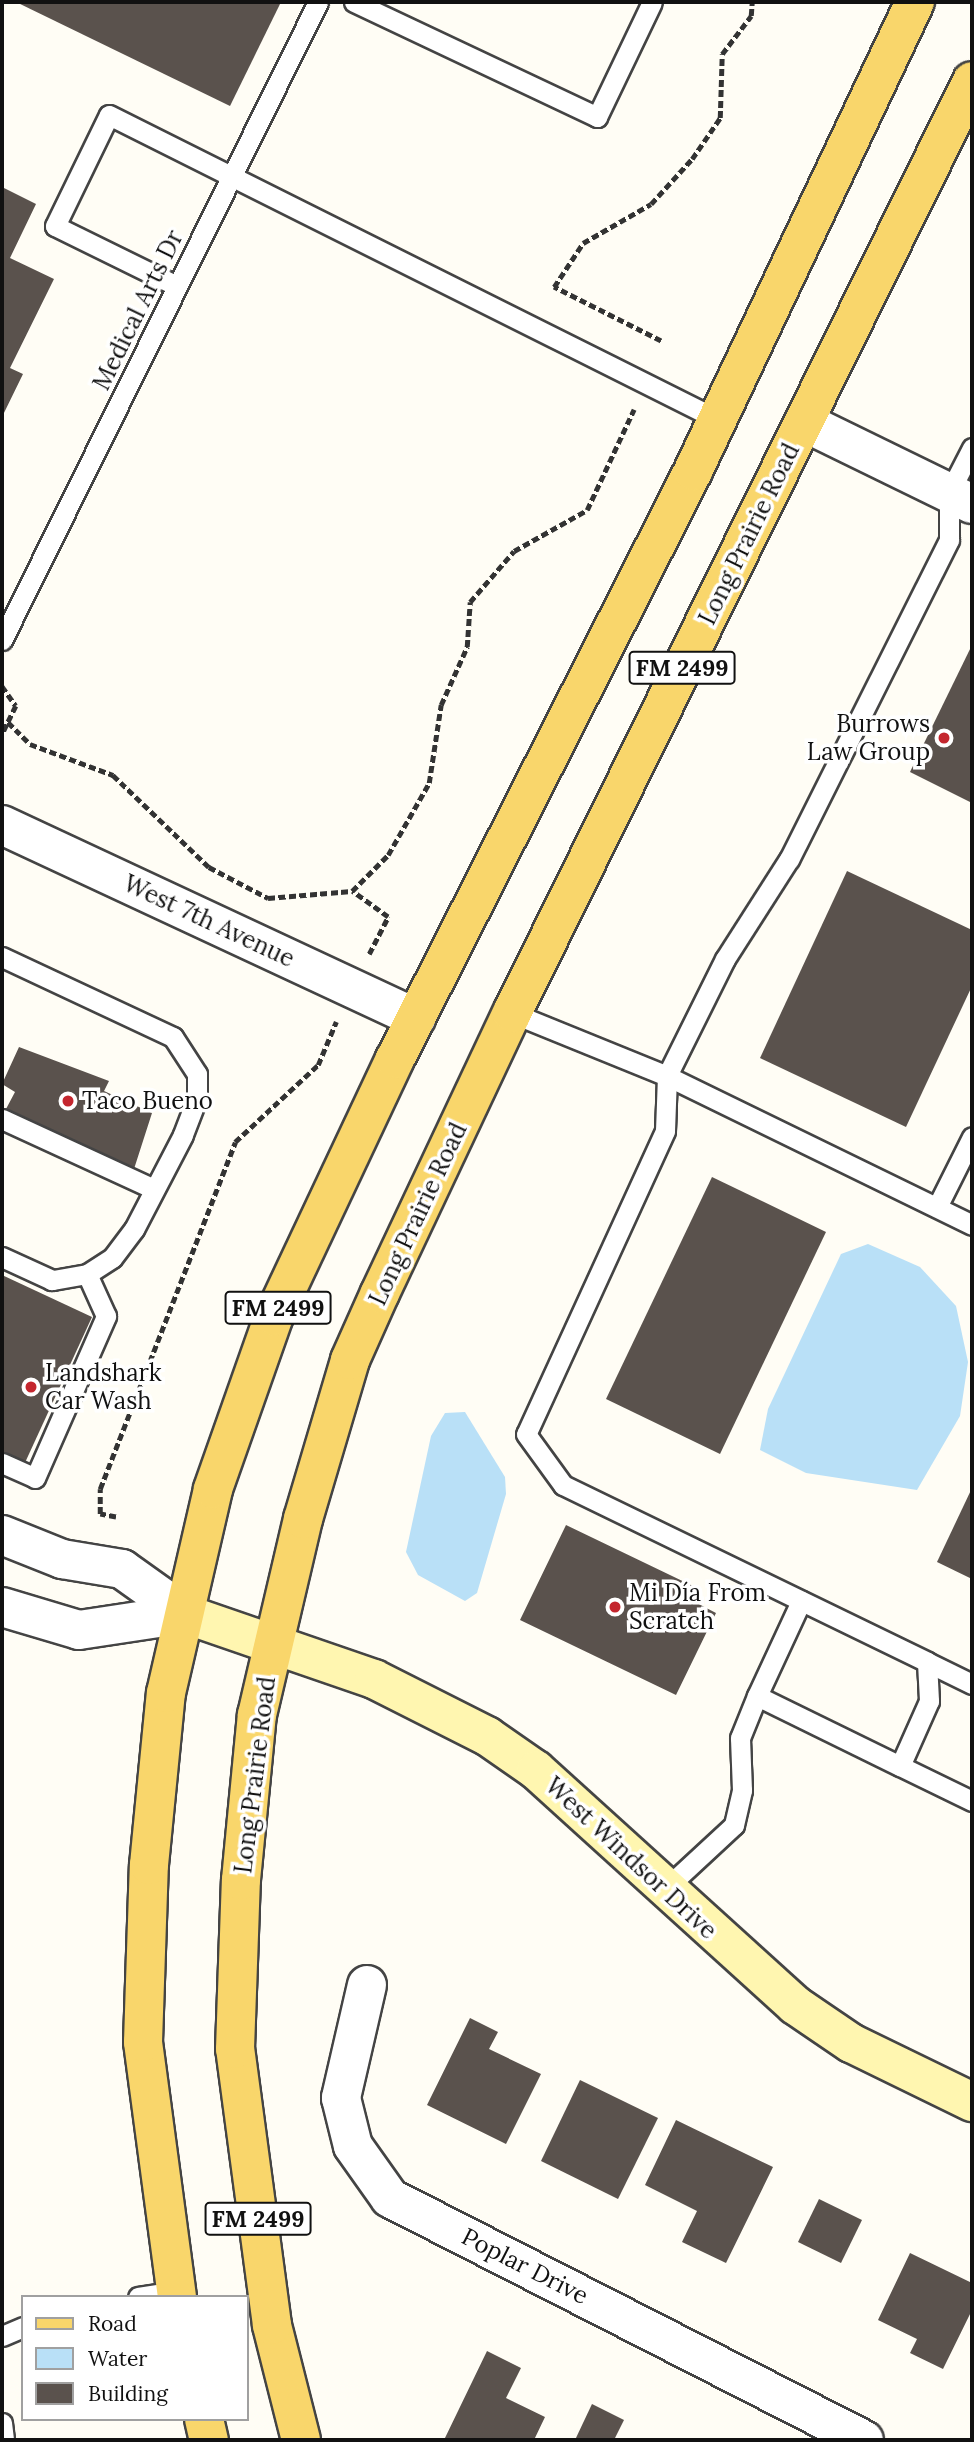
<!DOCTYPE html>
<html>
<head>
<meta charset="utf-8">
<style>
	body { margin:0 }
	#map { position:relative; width:974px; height:2442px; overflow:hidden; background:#fffdf5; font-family:Lora,serif }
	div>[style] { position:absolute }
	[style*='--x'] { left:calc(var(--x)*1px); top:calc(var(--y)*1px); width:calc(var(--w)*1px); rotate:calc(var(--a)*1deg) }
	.water>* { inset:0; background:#b9e0f7 }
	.building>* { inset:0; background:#5a524d }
	.path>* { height:4.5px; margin-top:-2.25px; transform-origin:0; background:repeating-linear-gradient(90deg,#333 0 7px,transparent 0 10.5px) }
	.roads { filter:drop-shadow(2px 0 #444) drop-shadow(-2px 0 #444) drop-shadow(0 2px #444) drop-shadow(0 -2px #444) }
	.lane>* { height:19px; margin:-9.5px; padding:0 9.5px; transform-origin:9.5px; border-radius:9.5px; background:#fff }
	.street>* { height:38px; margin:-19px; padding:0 19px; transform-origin:19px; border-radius:19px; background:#fff }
	.secondary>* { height:38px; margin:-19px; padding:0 19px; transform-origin:19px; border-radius:19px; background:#fff6b0 }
	.primary>* { height:38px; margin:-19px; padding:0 19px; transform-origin:19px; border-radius:19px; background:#f9d66b }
	.dots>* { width:19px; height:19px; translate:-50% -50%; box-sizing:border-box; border:4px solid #fff; border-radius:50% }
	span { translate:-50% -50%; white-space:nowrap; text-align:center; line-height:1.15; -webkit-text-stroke:7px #fff; paint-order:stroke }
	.shield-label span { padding:2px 5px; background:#fff; border:2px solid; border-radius:5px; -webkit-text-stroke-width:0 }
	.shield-label { font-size:23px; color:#111; font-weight:700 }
	.street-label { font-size:24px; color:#111 }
	.poi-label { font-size:24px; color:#111 }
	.right { translate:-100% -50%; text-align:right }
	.left { translate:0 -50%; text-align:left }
	.frame { position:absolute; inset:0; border:4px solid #111; pointer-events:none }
	.legend { position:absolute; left:21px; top:2295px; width:228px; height:126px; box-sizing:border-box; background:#fff; border:2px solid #a0a0a0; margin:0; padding:9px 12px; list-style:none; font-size:21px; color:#111 }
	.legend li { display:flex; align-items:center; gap:14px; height:35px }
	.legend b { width:35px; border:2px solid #a0a0a0 }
</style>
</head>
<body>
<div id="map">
	<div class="water">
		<i style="clip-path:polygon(868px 1244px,920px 1267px,956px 1306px,968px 1362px,960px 1416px,917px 1490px,806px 1473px,760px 1450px,768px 1409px,841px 1254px)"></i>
		<i style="clip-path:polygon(465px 1412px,505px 1477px,506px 1494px,477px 1593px,465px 1601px,418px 1575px,406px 1552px,431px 1436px,445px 1413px)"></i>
	</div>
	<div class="building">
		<i style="clip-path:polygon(16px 2px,281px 2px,230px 106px)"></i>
		<i style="clip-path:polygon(2px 187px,36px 204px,10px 258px,54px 279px,10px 368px,23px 374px,2px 417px)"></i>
		<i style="clip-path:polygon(972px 645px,972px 803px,910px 772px)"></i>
		<i style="clip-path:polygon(847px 871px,972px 930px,972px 986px,906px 1127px,760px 1058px)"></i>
		<i style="clip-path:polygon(19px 1047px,109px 1081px,104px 1091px,152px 1113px,134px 1169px,69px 1138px,66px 1146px,6px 1109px,15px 1092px,2px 1084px)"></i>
		<i style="clip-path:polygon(712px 1177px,826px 1232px,720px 1454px,606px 1399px)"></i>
		<i style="clip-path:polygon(2px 1275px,92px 1317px,23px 1467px,2px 1458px)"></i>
		<i style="clip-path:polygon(972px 1488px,972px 1579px,937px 1562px)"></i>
		<i style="clip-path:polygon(566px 1525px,697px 1588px,691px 1600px,716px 1613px,676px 1695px,520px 1620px)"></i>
		<i style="clip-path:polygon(470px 2018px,498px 2032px,489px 2049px,541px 2074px,506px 2144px,427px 2105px)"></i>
		<i style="clip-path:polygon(580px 2080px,658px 2118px,618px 2199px,541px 2161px)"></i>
		<i style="clip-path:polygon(676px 2120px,773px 2167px,726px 2263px,682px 2242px,697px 2211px,645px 2185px)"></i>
		<i style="clip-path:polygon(819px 2199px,862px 2220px,841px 2263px,798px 2242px)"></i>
		<i style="clip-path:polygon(910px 2253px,972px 2283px,972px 2310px,943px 2369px,910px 2353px,917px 2339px,878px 2320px)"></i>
		<i style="clip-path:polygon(487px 2351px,521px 2368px,506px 2398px,545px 2417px,534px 2440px,444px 2440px)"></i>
		<i style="clip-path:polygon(592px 2404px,624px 2420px,614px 2440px,575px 2440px)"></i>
	</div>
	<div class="path">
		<i style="--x:661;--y:341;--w:120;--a:-153.2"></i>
		<i style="--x:554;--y:287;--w:53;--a:-56.6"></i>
		<i style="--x:583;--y:243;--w:78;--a:-29.8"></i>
		<i style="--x:651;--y:204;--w:61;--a:-47.7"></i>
		<i style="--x:692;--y:159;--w:50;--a:-55.7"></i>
		<i style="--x:720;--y:118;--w:64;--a:-88.2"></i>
		<i style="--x:722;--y:54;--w:48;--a:-52.7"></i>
		<i style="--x:751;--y:16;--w:14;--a:-86"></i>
		<i style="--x:2;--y:686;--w:24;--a:55"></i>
		<i style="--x:16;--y:706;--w:32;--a:116"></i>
		<i style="--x:8;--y:722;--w:31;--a:45"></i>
		<i style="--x:30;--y:744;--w:89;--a:20.5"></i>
		<i style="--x:113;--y:775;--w:133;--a:43.8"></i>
		<i style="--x:209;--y:867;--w:67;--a:27.7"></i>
		<i style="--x:268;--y:898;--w:84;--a:-4.8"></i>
		<i style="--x:369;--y:954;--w:42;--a:-62.8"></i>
		<i style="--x:388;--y:917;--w:44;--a:-144.2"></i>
		<i style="--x:352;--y:891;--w:51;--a:-45"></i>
		<i style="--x:388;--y:855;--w:83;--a:-60.3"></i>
		<i style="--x:429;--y:783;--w:79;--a:-81.3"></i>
		<i style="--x:441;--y:705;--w:64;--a:-65.9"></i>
		<i style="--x:467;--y:647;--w:45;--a:-86.2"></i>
		<i style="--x:470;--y:602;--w:67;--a:-49.2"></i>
		<i style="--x:514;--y:551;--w:84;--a:-29.3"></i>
		<i style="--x:587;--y:510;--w:111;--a:-65"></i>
		<i style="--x:116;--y:1517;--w:16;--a:-169"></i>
		<i style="--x:100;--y:1514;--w:25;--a:-90"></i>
		<i style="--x:100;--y:1489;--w:372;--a:-68.7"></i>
		<i style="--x:235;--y:1142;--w:113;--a:-42.9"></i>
		<i style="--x:318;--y:1065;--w:47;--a:-67.3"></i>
	</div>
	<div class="roads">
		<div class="lane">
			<i style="--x:354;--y:2;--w:269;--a:25.3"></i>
			<i style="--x:597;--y:117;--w:127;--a:-64.4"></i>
			<i style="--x:177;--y:286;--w:136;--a:-153.8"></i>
			<i style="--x:55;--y:226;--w:123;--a:-64.1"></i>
			<i style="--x:109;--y:115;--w:680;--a:26.57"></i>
			<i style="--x:972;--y:448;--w:51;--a:117.1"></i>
			<i style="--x:949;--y:493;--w:47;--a:90"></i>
			<i style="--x:949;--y:540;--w:357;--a:116.6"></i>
			<i style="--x:789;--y:859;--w:119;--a:122.6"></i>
			<i style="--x:725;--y:959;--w:131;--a:116.4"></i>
			<i style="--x:667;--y:1076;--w:55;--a:92.1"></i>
			<i style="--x:665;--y:1131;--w:333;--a:114.6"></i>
			<i style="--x:526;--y:1434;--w:63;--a:54"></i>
			<i style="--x:563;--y:1485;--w:405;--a:25.9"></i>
			<i style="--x:927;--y:1662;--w:39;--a:87"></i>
			<i style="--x:929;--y:1701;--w:71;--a:114"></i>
			<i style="--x:900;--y:1766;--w:80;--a:25.9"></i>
			<i style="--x:2;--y:640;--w:712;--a:-63.65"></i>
			<i style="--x:2;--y:957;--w:189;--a:25.1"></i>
			<i style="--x:173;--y:1037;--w:44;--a:57"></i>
			<i style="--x:197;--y:1074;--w:24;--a:90"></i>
			<i style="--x:197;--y:1098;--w:40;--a:111"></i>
			<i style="--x:183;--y:1135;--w:106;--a:117.5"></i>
			<i style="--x:134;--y:1229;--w:36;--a:127"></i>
			<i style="--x:112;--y:1258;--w:30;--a:147"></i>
			<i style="--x:87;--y:1274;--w:36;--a:170"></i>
			<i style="--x:52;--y:1280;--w:55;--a:-155.3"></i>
			<i style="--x:512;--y:1013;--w:167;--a:22.1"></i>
			<i style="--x:667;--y:1076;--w:339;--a:26"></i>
			<i style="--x:2;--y:1119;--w:167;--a:24.7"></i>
			<i style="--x:937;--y:1207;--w:78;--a:-63.4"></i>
			<i style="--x:2;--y:1463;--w:36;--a:24"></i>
			<i style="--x:35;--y:1478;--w:177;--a:-66.3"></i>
			<i style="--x:106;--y:1316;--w:46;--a:-114.3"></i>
			<i style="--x:927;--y:1662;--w:50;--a:26.1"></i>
			<i style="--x:757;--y:1696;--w:105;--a:-65.1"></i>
			<i style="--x:665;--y:1889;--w:94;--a:-42.8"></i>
			<i style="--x:734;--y:1825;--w:36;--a:-77"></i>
			<i style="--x:742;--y:1790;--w:52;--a:-92.2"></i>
			<i style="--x:740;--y:1738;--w:45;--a:-68"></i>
			<i style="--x:757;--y:1696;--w:159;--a:26.1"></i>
			<i style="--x:138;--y:2297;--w:38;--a:-9"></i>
			<i style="--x:2;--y:2336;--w:23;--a:-23"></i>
			<i style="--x:2;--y:2423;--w:17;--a:83"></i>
		</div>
		<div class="street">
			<i style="--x:804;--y:422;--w:187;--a:26"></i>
			<i style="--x:2;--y:825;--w:457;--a:25"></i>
			<i style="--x:2;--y:1535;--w:65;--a:21.8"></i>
			<i style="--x:62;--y:1559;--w:61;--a:9.5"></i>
			<i style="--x:122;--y:1569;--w:77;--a:35.5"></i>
			<i style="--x:2;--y:1607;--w:80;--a:16.6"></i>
			<i style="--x:79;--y:1630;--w:107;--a:-8.6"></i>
			<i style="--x:367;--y:1985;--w:116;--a:103"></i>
			<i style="--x:341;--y:2098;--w:49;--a:76"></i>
			<i style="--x:353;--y:2146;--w:64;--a:54.6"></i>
			<i style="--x:390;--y:2198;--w:532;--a:27.05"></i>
		</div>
		<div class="secondary">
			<i style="--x:185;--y:1614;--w:200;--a:19"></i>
			<i style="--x:374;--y:1679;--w:127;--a:26.8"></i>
			<i style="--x:487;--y:1736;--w:60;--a:34.8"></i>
			<i style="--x:536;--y:1770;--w:350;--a:42.2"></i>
			<i style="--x:795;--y:2005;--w:68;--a:34.2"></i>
			<i style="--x:851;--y:2043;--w:135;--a:26"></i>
		</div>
		<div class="primary">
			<i style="--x:177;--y:2297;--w:257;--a:-97.6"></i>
			<i style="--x:143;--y:2042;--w:177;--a:-88.1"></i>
			<i style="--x:149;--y:1865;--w:173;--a:-84.4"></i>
			<i style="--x:166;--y:1693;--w:209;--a:-77"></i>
			<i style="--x:213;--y:1489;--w:183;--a:-70.6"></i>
			<i style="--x:274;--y:1316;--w:284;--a:-64.8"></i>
			<i style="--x:395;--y:1059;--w:659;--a:-63.12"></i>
			<i style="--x:693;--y:471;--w:519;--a:-64.67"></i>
			<i style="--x:204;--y:2419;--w:22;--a:77"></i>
			<i style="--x:301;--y:2440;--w:119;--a:-104.2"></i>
			<i style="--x:272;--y:2325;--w:278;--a:-97.6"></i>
			<i style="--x:235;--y:2049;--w:169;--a:-88"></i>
			<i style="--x:241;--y:1880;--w:166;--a:-84.5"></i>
			<i style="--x:257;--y:1715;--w:201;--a:-76.8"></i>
			<i style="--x:303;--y:1519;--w:166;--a:-73.5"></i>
			<i style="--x:350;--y:1360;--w:73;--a:-65.9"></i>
			<i style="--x:380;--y:1293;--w:310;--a:-64.8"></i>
			<i style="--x:512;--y:1013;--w:1039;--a:-63.73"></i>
		</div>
	</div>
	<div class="dots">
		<i style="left:944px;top:738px;background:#c4262e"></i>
		<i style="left:68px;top:1101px;background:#c4262e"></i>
		<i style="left:31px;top:1387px;background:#c4262e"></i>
		<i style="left:615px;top:1607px;background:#c4262e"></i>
	</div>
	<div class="shield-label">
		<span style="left:682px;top:668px">FM 2499</span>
		<span style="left:278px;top:1308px">FM 2499</span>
		<span style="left:258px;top:2219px">FM 2499</span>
	</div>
	<div class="street-label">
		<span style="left:138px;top:310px;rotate:-64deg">Medical Arts Dr</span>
		<span style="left:749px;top:534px;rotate:-64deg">Long Prairie Road</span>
		<span style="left:209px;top:921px;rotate:25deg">West 7th Avenue</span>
		<span style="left:418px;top:1214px;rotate:-65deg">Long Prairie Road</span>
		<span style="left:255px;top:1775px;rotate:-83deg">Long Prairie Road</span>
		<span style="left:631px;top:1858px;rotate:43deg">West Windsor Drive</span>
		<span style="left:525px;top:2266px;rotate:27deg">Poplar Drive</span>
	</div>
	<div class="poi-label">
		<span class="right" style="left:930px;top:738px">Burrows<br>Law Group</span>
		<span class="left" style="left:82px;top:1101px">Taco Bueno</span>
		<span class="left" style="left:45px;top:1387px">Landshark<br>Car Wash</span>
		<span class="left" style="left:629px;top:1607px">Mi Día From<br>Scratch</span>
	</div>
	<div class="frame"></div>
	<ul class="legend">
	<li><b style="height:9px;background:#f9d66b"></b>Road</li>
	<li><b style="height:19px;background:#b9e0f7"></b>Water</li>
	<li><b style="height:19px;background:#5a524d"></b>Building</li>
	</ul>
</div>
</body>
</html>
